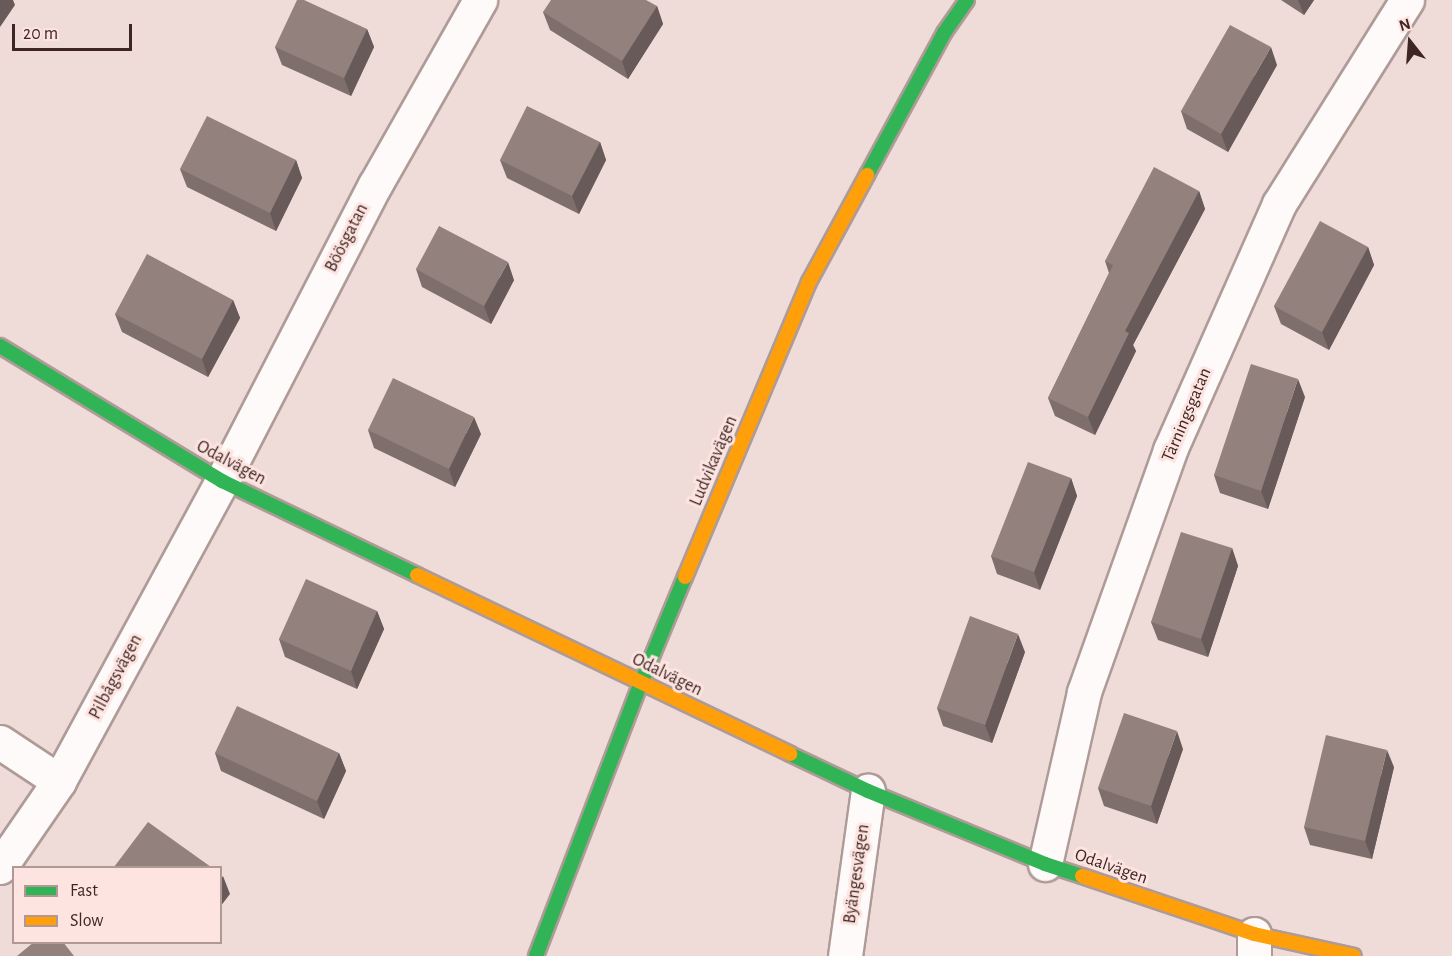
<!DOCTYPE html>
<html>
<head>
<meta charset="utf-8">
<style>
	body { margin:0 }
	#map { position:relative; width:1452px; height:956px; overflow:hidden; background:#efdbd7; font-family:"Alegreya Sans",sans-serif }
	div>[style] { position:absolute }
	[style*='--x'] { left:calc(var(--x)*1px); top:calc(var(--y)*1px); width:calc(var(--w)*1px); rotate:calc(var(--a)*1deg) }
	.roads { filter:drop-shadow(2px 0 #ae9b97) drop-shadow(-2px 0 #ae9b97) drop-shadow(0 2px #ae9b97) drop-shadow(0 -2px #ae9b97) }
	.street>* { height:33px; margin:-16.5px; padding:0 16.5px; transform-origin:16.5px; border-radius:16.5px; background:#fdfaf9 }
	.fast>* { height:14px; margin:-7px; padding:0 7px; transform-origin:7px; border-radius:7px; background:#30b455 }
	.slow>* { height:14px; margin:-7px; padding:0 7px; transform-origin:7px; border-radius:7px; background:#ff9f0a }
	.wall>* { inset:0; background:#7e6f6c }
	.shaded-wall>* { inset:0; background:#675a58 }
	.building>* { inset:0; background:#93817e }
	span { translate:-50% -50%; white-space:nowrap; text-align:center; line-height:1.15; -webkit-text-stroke:6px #fee4e0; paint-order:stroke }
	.street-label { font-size:18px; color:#3e2723 }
	.legend { position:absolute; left:12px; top:866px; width:210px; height:78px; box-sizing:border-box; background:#fee4e0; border:2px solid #b19894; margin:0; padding:8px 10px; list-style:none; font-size:18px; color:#3e2723 }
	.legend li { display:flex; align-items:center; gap:12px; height:30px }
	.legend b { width:30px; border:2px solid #b19894 }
	.north { position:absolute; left:1380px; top:12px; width:60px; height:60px; -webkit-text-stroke:4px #fee4e0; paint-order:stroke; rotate:343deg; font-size:16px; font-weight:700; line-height:24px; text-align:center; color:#3e2723 }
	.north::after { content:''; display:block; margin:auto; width:21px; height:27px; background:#3e2723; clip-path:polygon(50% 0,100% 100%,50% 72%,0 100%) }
	.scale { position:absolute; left:12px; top:24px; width:120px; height:27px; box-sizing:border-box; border:3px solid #3e2723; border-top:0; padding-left:8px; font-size:18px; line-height:21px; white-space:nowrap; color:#3e2723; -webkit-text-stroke:4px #fee4e0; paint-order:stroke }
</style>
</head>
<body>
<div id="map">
	<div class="roads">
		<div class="street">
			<i style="--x:0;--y:742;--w:71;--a:33.5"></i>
			<i style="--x:1045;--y:864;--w:176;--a:-77.2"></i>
			<i style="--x:1084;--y:692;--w:257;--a:-70.4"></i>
			<i style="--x:1170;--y:450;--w:269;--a:-66.1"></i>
			<i style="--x:1279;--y:204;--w:241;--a:-57.9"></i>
			<i style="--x:0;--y:867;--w:104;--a:-55.5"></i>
			<i style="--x:59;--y:781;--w:341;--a:-61.5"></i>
			<i style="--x:222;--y:481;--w:333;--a:-62.7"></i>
			<i style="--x:375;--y:185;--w:213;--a:-60.4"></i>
			<i style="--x:845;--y:956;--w:167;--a:-82.1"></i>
			<i style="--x:1254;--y:956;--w:22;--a:-90"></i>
		</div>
		<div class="fast">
			<i style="--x:867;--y:175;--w:162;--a:-61.5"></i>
			<i style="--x:944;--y:33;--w:40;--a:-55.1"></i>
			<i style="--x:0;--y:346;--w:260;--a:31.3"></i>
			<i style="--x:222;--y:481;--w:216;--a:25.7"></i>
			<i style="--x:790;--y:754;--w:86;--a:25.4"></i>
			<i style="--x:868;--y:791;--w:191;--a:22.4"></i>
			<i style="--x:1045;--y:864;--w:39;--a:18"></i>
			<i style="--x:536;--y:956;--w:292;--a:-69"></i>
			<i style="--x:641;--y:683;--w:115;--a:-67.5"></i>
		</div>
		<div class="slow">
			<i style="--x:417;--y:575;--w:414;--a:25.6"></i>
			<i style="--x:685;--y:577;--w:320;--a:-67.2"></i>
			<i style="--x:809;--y:282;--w:122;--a:-61.5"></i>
			<i style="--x:1082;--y:876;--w:182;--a:18.6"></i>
			<i style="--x:1254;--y:934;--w:102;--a:12.4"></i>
		</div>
	</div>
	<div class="wall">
		<i style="clip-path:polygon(1281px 0,1314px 0,1304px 15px)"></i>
		<i style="clip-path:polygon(657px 6px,663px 24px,628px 79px,550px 30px,543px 12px)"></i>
		<i style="clip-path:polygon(367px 29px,374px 47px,351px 96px,282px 65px,275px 47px)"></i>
		<i style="clip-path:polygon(1277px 65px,1228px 152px,1187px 129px,1181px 111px)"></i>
		<i style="clip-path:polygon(600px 142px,606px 160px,579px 214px,507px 178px,500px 160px)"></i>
		<i style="clip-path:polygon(296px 160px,302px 178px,276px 231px,187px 187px,180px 169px)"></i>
		<i style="clip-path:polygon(1199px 191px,1205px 209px,1133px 345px,1136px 351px,1095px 435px,1055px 416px,1048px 398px,1109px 273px,1105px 261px)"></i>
		<i style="clip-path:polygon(1368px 247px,1374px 265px,1329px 350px,1281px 324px,1274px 306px)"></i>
		<i style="clip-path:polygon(416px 269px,514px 280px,491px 324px,422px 287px)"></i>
		<i style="clip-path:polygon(233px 300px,240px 318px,208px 377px,122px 332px,115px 314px)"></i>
		<i style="clip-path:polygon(1305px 397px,1268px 509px,1220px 493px,1214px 475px)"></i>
		<i style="clip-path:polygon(368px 430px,481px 434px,455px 487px,374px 448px)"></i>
		<i style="clip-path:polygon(1071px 478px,1077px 496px,1040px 590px,997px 574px,991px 556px)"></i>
		<i style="clip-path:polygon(1232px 548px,1238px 566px,1208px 657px,1158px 640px,1151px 622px)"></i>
		<i style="clip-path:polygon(377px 611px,384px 629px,357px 689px,285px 657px,279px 639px)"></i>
		<i style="clip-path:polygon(1025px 652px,992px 743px,943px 726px,937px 708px)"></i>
		<i style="clip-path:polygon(1183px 749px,1157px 824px,1104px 806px,1098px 788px)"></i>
		<i style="clip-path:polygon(215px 753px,339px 753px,346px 771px,324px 819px,221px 771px)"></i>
		<i style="clip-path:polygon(1394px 767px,1372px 859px,1310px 845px,1304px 827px)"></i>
	</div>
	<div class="shaded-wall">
		<i style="clip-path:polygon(0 0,13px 0,15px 5px,0 27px)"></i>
		<i style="clip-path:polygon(1298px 0,1314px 0,1304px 15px)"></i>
		<i style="clip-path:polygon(657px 6px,663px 24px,628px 79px,622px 61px)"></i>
		<i style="clip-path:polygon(367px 29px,374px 47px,351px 96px,344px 78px)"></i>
		<i style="clip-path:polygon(1271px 47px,1277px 65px,1228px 152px,1221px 134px)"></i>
		<i style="clip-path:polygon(600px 142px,606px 160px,579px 214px,572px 196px)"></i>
		<i style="clip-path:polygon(296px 160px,302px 178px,276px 231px,270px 213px)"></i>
		<i style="clip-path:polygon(1199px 191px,1205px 209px,1133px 345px,1136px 351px,1095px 435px,1088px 417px,1125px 331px)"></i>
		<i style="clip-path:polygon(1368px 247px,1374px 265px,1329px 350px,1322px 332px)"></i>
		<i style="clip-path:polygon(508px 262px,514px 280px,491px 324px,484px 306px)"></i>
		<i style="clip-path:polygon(233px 300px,240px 318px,208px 377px,202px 359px)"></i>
		<i style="clip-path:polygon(1298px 379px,1305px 397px,1268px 509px,1261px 491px)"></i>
		<i style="clip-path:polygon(474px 417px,481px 434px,455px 487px,449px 469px)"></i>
		<i style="clip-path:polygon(1071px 478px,1077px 496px,1040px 590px,1034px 572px)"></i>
		<i style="clip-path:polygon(1232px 548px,1238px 566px,1208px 657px,1201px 639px)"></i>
		<i style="clip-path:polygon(377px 611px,384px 629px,357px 689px,351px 671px)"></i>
		<i style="clip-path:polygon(1018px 634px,1025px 652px,992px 743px,985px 725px)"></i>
		<i style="clip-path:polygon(1177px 731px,1183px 749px,1157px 824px,1151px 806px)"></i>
		<i style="clip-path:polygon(1387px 750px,1394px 767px,1372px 859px,1365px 841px)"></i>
		<i style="clip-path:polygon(339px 753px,346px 771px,324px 819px,317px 801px)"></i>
		<i style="clip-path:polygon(223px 876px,230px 894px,220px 907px,220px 880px)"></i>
	</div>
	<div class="building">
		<i style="clip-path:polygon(297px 0,304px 0,367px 29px,344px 78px,275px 47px)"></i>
		<i style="clip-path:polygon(551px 0,646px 0,657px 6px,622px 61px,543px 12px)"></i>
		<i style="clip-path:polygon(1230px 25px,1271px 47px,1221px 134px,1181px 111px)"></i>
		<i style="clip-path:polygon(527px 106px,600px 142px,572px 196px,500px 160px)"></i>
		<i style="clip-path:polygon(207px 116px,296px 160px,270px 213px,180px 169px)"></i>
		<i style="clip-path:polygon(1154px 167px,1199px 191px,1125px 331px,1129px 333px,1088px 417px,1048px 398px,1113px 265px,1105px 261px)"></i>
		<i style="clip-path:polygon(1320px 221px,1368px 247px,1322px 332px,1274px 306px)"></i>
		<i style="clip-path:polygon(439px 226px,508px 262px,484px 306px,416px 269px)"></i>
		<i style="clip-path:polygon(147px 254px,233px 300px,202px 359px,115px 314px)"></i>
		<i style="clip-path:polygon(1251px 364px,1298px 379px,1261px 491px,1214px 475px)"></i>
		<i style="clip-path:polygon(393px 378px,474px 417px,449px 469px,368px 430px)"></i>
		<i style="clip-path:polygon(1028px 462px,1071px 478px,1034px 572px,991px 556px)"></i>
		<i style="clip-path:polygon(1181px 532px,1232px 548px,1201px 639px,1151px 622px)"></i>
		<i style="clip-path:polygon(306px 579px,377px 611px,351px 671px,279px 639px)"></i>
		<i style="clip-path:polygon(970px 616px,1018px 634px,985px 725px,937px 708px)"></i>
		<i style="clip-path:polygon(237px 706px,339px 753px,317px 801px,215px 753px)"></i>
		<i style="clip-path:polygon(1124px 713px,1177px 731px,1151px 806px,1098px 788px)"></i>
		<i style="clip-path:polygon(1326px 735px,1387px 750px,1365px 841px,1304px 827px)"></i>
		<i style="clip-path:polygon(148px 822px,211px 867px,114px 867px)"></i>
		<i style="clip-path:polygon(34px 942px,63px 942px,74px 956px,17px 956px)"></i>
	</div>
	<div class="street-label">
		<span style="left:347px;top:238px;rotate:-63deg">Böösgatan</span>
		<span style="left:1187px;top:415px;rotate:-67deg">Tärningsgatan</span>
		<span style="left:714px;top:461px;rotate:-67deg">Ludvikavägen</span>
		<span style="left:231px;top:463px;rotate:28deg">Odalvägen</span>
		<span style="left:667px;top:675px;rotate:26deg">Odalvägen</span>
		<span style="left:116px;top:677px;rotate:-62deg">Pilbågsvägen</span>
		<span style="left:1111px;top:867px;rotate:19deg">Odalvägen</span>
		<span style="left:857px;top:874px;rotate:-82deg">Byängesvägen</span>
	</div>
	<ul class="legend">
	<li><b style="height:8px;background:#30b455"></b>Fast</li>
	<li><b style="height:8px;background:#ff9f0a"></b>Slow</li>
	</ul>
	<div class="north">N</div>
	<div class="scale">20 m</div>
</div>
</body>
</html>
